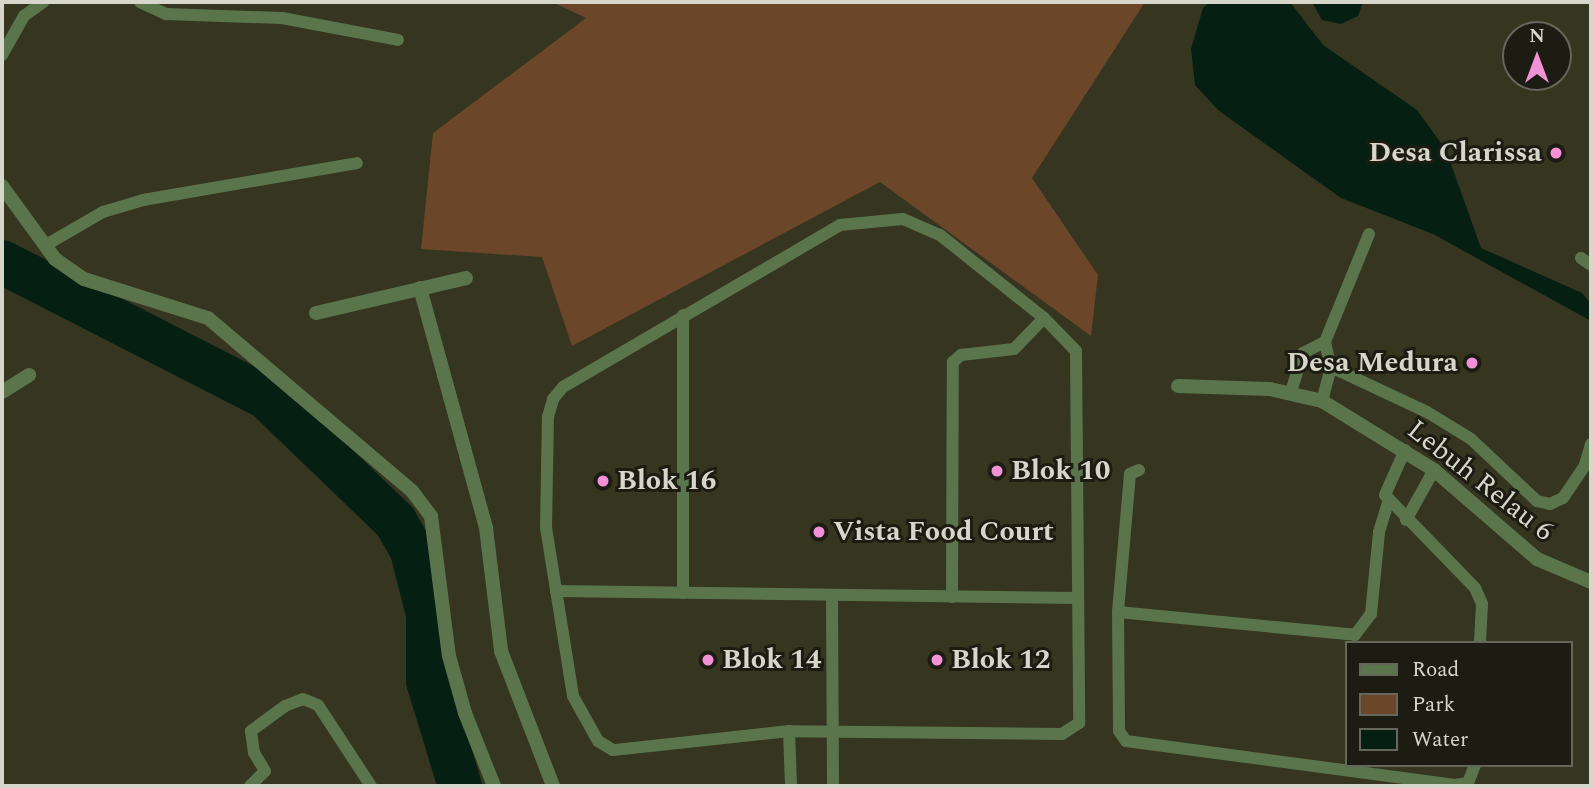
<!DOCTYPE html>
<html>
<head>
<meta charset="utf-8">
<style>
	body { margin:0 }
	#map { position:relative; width:1593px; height:788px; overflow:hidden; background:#353520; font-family:Spectral,serif }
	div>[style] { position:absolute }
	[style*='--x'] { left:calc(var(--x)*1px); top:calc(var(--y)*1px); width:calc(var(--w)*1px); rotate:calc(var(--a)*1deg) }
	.green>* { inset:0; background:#6b4629 }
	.water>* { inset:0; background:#061f13 }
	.river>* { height:44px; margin:-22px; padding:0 22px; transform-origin:22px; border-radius:22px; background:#061f13 }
	.service>* { height:12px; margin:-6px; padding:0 6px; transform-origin:6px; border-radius:6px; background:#5a754c }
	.minor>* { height:14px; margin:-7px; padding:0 7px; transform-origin:7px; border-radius:7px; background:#5a754c }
	.dots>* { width:19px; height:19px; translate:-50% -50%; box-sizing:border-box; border:4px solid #1c1c13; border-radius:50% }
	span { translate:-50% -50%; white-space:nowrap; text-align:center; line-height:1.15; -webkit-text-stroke:6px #1c1c13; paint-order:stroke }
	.poi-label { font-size:28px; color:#d6d7ca; font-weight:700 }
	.right { translate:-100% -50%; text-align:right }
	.left { translate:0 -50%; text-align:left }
	.street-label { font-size:28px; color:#d6d7ca }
	.frame { position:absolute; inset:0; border:4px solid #d6d7ca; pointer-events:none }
	.legend { position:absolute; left:1345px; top:641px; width:228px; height:126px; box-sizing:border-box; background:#1c1c13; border:2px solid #66675c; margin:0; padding:9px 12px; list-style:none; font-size:21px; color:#d6d7ca }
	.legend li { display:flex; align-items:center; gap:14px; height:35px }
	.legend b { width:35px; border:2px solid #66675c }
	.north { position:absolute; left:1502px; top:21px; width:70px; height:70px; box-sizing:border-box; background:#1c1c13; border:2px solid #66675c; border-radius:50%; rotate:0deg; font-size:19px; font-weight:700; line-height:28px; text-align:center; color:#d6d7ca }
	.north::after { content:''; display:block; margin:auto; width:24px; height:32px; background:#f391d6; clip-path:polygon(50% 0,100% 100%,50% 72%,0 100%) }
</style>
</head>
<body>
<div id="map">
	<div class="green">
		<i style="clip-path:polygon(552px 2px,1145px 2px,1032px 178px,1098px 275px,1091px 336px,880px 182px,572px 346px,542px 257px,421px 249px,433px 133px,586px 18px)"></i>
	</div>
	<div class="water">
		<i style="clip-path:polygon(1210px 2px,1290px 2px,1323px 45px,1417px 110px,1446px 150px,1481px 248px,1582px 293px,1591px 304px,1591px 321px,1433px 234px,1341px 198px,1218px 110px,1195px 85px,1191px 49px,1203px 8px)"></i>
		<i style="clip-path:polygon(1312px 2px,1363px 2px,1358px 16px,1341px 24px,1322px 20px)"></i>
	</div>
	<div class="river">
		<i style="--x:2;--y:262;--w:297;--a:27.1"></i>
		<i style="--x:266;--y:397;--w:179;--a:43.9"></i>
		<i style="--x:395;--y:521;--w:34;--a:60"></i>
		<i style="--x:412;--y:551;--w:65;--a:75.7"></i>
		<i style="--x:428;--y:614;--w:67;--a:90"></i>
		<i style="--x:428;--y:681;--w:110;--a:73.1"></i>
	</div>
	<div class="service">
		<i style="--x:140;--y:2;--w:29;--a:25"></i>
		<i style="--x:166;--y:14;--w:116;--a:2"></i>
		<i style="--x:282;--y:18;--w:118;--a:10.7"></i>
		<i style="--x:2;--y:55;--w:45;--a:-60.6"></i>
		<i style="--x:24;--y:16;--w:24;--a:-36"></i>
		<i style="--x:903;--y:219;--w:40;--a:23.4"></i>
		<i style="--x:940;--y:235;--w:133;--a:38.6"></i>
		<i style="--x:1044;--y:318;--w:46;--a:45.9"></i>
		<i style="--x:1076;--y:351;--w:372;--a:89.5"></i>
		<i style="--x:1079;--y:723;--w:20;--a:147"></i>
		<i style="--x:1062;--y:734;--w:273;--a:-179.4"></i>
		<i style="--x:789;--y:731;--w:177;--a:173.8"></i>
		<i style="--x:613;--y:750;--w:17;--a:-149"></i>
		<i style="--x:598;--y:741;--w:51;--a:-119.1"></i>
		<i style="--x:573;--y:696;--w:170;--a:-99.1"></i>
		<i style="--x:546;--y:528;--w:111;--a:-89"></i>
		<i style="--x:548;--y:417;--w:19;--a:-74"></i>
		<i style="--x:553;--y:399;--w:16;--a:-50"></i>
		<i style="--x:563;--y:387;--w:321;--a:-30.3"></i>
		<i style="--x:840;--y:225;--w:63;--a:-5.4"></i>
		<i style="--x:1369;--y:234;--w:117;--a:112.2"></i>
		<i style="--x:1325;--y:342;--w:26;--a:77"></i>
		<i style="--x:1331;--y:367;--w:106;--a:25.1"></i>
		<i style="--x:1427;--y:412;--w:52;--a:31.5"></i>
		<i style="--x:1471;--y:439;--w:91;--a:43.2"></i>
		<i style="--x:1537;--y:501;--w:13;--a:13"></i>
		<i style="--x:1550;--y:504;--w:14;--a:-25"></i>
		<i style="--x:1563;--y:498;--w:40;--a:-56"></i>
		<i style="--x:1585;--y:465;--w:22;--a:-74"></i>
		<i style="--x:46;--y:245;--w:66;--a:-30.1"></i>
		<i style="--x:103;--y:212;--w:42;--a:-16.7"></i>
		<i style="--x:143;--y:200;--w:217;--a:-9.8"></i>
		<i style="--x:1581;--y:258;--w:12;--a:35"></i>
		<i style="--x:683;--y:315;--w:278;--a:90"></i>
		<i style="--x:1291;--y:392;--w:41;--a:-72.9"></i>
		<i style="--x:1303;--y:353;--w:25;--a:-27"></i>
		<i style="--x:1322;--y:401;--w:35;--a:-75"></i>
		<i style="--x:1405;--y:450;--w:49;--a:114"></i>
		<i style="--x:1385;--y:495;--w:129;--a:45.9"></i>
		<i style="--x:1475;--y:588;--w:17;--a:66"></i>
		<i style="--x:1482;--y:604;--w:39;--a:93"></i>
		<i style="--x:1139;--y:470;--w:10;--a:156"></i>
		<i style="--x:1130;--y:474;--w:139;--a:95"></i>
		<i style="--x:1118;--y:612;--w:119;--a:89.5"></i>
		<i style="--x:1119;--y:731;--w:12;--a:55"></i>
		<i style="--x:1126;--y:741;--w:332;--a:7.6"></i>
		<i style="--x:1455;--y:785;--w:13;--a:-9"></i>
		<i style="--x:1468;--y:783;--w:19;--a:-69"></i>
		<i style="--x:1406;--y:520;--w:57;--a:-60.8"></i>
		<i style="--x:556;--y:591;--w:522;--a:0.77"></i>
		<i style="--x:832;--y:595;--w:191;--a:89.7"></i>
		<i style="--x:952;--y:597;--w:235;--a:-89.8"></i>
		<i style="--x:953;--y:362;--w:11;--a:-41"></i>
		<i style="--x:961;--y:355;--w:53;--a:-6.5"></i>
		<i style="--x:1014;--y:349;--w:43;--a:-45.9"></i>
		<i style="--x:1118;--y:612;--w:238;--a:5.5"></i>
		<i style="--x:1355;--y:635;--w:26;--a:-53"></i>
		<i style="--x:1371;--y:614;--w:82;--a:-84.4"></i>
		<i style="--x:1379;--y:532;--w:30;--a:-73"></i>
		<i style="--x:789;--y:731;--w:55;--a:87.9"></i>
		<i style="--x:250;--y:786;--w:21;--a:-45"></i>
		<i style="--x:265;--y:771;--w:21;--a:-121"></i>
		<i style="--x:254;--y:753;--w:22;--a:-98"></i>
		<i style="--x:251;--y:731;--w:42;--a:-36.3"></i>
		<i style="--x:285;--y:706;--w:19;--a:-21"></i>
		<i style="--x:303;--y:699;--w:16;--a:22"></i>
		<i style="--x:318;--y:705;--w:97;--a:56.8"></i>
	</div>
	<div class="minor">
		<i style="--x:2;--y:186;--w:90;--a:54"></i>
		<i style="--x:55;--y:259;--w:35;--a:35"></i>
		<i style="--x:84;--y:279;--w:130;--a:17.5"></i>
		<i style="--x:208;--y:318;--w:267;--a:40.3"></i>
		<i style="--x:412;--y:491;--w:31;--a:53"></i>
		<i style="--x:431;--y:516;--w:141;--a:82.7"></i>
		<i style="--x:449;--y:656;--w:59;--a:74.3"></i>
		<i style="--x:465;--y:713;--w:79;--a:68.3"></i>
		<i style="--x:420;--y:288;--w:249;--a:74.6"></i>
		<i style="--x:486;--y:528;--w:124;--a:83"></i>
		<i style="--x:501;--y:651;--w:145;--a:68.9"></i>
		<i style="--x:316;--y:313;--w:154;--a:-13.1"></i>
		<i style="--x:1178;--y:386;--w:92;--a:1.9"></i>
		<i style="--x:1270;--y:389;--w:53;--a:13"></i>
		<i style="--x:1322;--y:401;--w:132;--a:31.6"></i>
		<i style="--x:1434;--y:470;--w:136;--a:40.8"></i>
		<i style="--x:1537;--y:559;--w:59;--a:23.1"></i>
		<i style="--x:2;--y:392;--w:32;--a:-32"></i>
	</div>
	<div class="dots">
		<i style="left:1556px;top:153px;background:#f391d6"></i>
		<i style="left:1472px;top:363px;background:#f391d6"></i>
		<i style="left:997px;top:471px;background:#f391d6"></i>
		<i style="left:603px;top:481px;background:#f391d6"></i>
		<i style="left:819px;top:532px;background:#f391d6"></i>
		<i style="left:708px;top:660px;background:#f391d6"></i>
		<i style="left:937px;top:660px;background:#f391d6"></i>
	</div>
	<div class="poi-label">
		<span class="right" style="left:1542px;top:153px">Desa Clarissa</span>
		<span class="right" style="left:1458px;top:363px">Desa Medura</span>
		<span class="left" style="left:1011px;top:471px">Blok 10</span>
		<span class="left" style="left:617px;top:481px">Blok 16</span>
		<span class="left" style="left:833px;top:532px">Vista Food Court</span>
		<span class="left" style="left:722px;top:660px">Blok 14</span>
		<span class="left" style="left:951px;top:660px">Blok 12</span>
	</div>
	<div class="street-label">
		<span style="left:1480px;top:481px;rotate:38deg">Lebuh Relau 6</span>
	</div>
	<div class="frame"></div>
	<ul class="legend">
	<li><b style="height:9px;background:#5a754c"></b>Road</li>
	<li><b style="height:19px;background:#6b4629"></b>Park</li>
	<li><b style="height:19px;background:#061f13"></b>Water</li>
	</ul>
	<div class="north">N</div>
</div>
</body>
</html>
